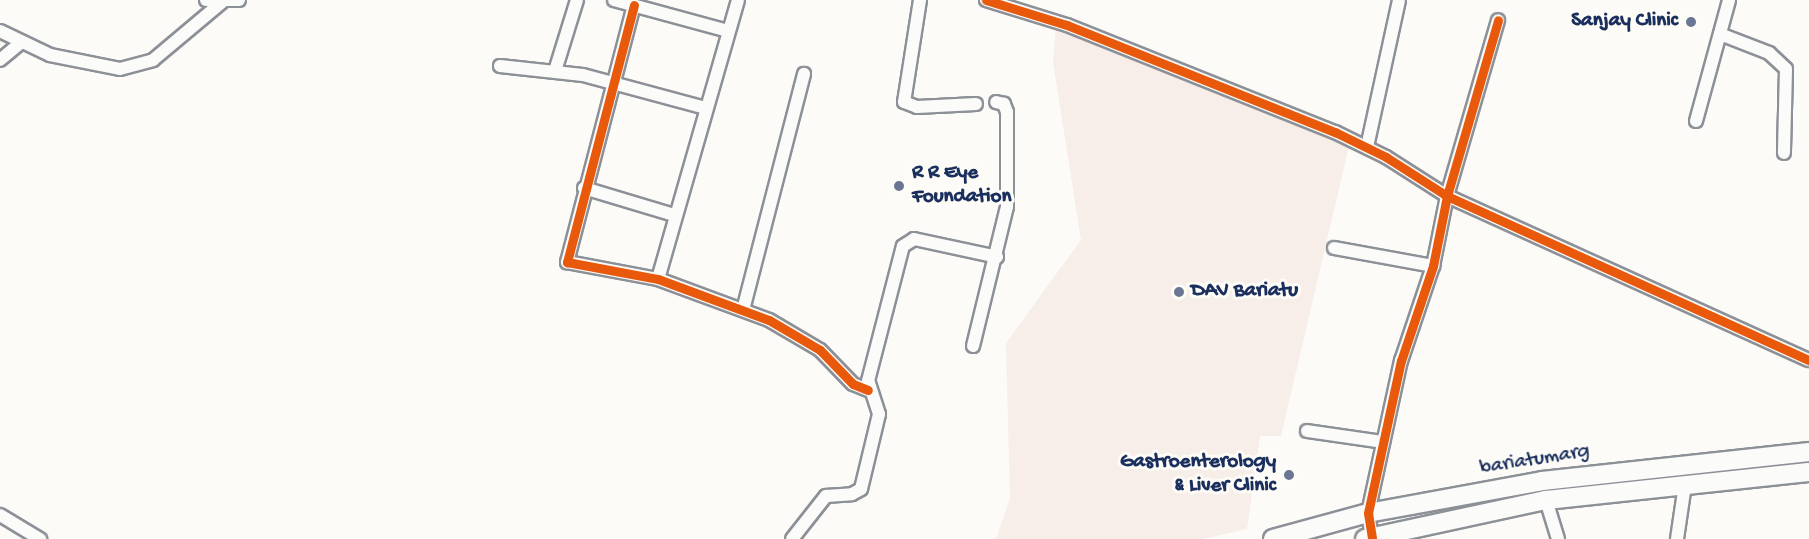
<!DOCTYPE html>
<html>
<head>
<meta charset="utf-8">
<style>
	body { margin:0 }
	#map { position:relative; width:1809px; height:539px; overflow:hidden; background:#fcfbf8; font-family:"Gochi Hand",sans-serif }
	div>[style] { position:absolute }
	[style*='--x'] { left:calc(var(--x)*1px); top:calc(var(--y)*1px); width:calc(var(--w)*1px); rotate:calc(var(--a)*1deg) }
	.built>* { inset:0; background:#f7ede9 }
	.roads { filter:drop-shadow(2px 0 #8c9097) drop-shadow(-2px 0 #8c9097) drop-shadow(0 2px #8c9097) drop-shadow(0 -2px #8c9097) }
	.street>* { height:12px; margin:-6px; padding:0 6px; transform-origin:6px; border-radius:6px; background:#fbfbf9 }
	.secondary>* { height:18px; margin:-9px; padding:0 9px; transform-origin:9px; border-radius:9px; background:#fbfbf9 }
	.cycleway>* { height:9px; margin:-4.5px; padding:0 4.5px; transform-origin:4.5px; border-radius:4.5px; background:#e8590c }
	.dots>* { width:16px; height:16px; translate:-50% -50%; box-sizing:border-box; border:3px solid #fdfcf7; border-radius:50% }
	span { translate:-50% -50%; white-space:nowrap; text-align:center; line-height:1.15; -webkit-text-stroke:6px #fdfcf7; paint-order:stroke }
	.poi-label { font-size:21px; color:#1b2f5e; font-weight:700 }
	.right { translate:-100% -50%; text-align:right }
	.left { translate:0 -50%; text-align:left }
	.street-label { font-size:21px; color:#1b2f5e }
</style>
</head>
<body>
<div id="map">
	<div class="built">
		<i style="clip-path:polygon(1056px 27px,1349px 146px,1281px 436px,1260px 436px,1247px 529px,1203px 539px,996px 539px,1010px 498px,1006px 343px,1081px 240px,1053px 62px)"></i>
	</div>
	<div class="roads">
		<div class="street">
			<i style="--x:206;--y:0;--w:33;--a:0"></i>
			<i style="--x:614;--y:0;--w:118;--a:15.2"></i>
			<i style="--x:920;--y:0;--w:103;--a:98.9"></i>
			<i style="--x:904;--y:102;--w:14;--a:21"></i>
			<i style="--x:917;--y:107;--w:59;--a:-2.9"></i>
			<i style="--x:986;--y:0;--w:85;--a:17.2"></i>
			<i style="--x:1067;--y:25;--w:289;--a:21.8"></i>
			<i style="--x:1335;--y:132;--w:57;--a:26.1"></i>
			<i style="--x:1386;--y:157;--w:72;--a:32.6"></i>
			<i style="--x:1447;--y:196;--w:397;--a:24.4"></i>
			<i style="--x:634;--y:5;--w:266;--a:104.6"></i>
			<i style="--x:567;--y:262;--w:93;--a:10.6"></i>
			<i style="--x:658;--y:279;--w:118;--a:20.3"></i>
			<i style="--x:769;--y:320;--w:59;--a:30.5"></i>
			<i style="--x:820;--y:350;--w:47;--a:45.9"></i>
			<i style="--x:853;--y:384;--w:16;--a:22"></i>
			<i style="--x:0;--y:31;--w:55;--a:25.6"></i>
			<i style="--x:50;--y:55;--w:71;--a:11.3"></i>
			<i style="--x:120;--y:69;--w:34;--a:-15"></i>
			<i style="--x:153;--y:60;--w:90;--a:-40"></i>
			<i style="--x:1720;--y:34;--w:53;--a:21.2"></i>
			<i style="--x:1769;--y:53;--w:23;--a:43"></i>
			<i style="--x:1786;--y:69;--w:84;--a:91.4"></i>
			<i style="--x:0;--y:60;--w:26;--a:-40"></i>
			<i style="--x:500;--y:66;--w:83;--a:6.2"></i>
			<i style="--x:583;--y:75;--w:126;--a:15.1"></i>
			<i style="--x:555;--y:71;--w:74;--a:-72.8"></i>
			<i style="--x:1696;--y:121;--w:125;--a:-74.7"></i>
			<i style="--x:1367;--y:147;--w:150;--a:-77.7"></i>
			<i style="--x:584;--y:188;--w:94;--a:16.7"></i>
			<i style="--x:1334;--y:248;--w:101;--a:10.3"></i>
			<i style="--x:658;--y:279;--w:290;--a:-74"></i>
			<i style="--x:743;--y:310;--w:244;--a:-75.5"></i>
			<i style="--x:973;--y:346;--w:143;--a:-76.3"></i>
			<i style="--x:1007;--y:207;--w:95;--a:-90"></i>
			<i style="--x:1007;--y:112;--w:9;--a:-111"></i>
			<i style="--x:1004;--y:104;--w:8;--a:-166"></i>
			<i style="--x:1307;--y:431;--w:77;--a:8.2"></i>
			<i style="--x:1546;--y:500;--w:41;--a:72.9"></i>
			<i style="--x:0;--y:515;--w:47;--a:31"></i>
			<i style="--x:1372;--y:538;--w:25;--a:-99"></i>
			<i style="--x:1368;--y:513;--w:156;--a:-77.8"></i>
			<i style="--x:1401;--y:361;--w:100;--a:-71.4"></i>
			<i style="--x:1433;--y:266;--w:71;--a:-78.7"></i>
			<i style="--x:1447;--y:196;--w:183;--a:-73.8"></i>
			<i style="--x:792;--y:539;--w:55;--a:-51.7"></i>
			<i style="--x:826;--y:496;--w:26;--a:-4"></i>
			<i style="--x:852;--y:494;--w:10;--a:-29"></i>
			<i style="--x:861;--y:489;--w:77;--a:-76.5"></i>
			<i style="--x:879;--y:414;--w:35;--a:-108"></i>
			<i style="--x:868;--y:381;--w:139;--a:-75.5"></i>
			<i style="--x:903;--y:246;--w:13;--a:-32"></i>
			<i style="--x:914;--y:239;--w:85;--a:12.2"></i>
			<i style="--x:1677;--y:539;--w:55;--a:-81.6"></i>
		</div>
		<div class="secondary">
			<i style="--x:1273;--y:539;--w:98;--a:-15.3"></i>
			<i style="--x:1368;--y:513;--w:177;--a:-10.4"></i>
			<i style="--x:1542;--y:481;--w:269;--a:-6.2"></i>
			<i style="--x:1365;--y:539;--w:185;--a:-12.2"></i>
			<i style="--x:1546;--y:500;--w:264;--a:-6.1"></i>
		</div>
	</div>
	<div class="cycleway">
		<i style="--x:986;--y:0;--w:85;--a:17.2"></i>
		<i style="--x:1067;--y:25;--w:289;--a:21.8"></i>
		<i style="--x:1335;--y:132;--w:57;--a:26.1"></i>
		<i style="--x:1386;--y:157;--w:72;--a:32.6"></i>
		<i style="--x:1447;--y:196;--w:397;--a:24.4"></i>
		<i style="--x:634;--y:5;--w:266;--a:104.6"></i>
		<i style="--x:567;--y:262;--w:93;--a:10.6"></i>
		<i style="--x:658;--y:279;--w:118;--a:20.3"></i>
		<i style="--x:769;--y:320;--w:59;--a:30.5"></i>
		<i style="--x:820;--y:350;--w:47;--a:45.9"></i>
		<i style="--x:853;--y:384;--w:16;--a:22"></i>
		<i style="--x:1372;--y:538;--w:25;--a:-99"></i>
		<i style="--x:1368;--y:513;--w:156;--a:-77.8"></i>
		<i style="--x:1401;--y:361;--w:100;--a:-71.4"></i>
		<i style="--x:1433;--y:266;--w:71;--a:-78.7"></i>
		<i style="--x:1447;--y:196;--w:183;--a:-73.8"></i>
	</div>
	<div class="dots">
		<i style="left:1691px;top:22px;background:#6a7694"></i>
		<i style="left:899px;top:186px;background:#6a7694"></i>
		<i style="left:1179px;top:292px;background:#6a7694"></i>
		<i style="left:1289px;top:475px;background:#6a7694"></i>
	</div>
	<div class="poi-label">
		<span class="right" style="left:1678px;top:22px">Sanjay Clinic</span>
		<span class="left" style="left:912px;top:186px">R R Eye<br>Foundation</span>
		<span class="left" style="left:1191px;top:292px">DAV Bariatu</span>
		<span class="right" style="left:1276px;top:475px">Gastroenterology<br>&amp; Liver Clinic</span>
	</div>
	<div class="street-label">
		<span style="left:1535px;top:461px;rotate:-9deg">bariatumarg</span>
	</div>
</div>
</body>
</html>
